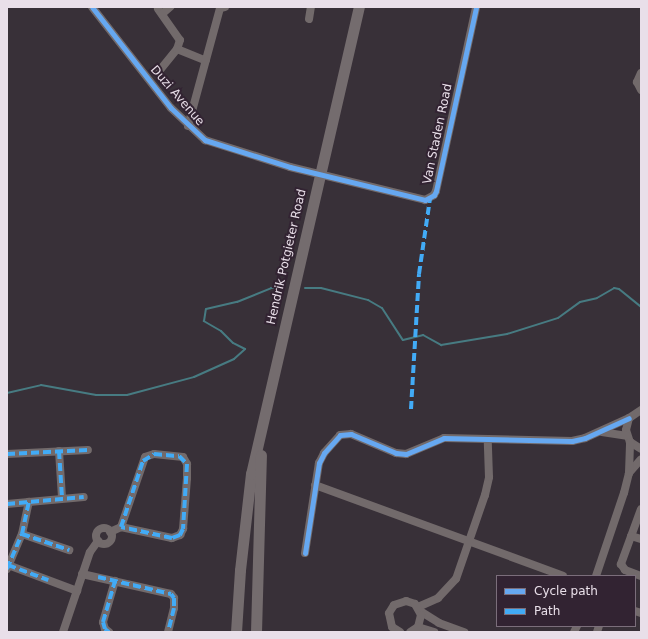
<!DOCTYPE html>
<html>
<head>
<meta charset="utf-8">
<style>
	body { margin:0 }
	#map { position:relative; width:648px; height:639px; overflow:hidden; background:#383038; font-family:"DejaVu Sans",sans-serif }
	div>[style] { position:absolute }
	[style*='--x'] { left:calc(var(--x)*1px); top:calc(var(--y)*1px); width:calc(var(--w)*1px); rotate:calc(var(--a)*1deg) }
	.stream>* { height:2px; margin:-1px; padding:0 1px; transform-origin:1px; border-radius:1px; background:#477b82 }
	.street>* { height:8px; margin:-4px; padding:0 4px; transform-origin:4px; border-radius:4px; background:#726a6b }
	.street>.ring { margin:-4px; padding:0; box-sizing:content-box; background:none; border:8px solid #726a6b; border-radius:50% }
	.secondary>* { height:11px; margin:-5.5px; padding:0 5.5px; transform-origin:5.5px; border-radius:5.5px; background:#746c6e }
	.quiet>* { height:4px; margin-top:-2px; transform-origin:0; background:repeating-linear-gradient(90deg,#42abf6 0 8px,transparent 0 12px) }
	.cycleway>* { height:5px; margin:-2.5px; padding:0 2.5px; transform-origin:2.5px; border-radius:2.5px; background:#66a8f1 }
	span { translate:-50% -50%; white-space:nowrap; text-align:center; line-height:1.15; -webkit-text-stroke:4px #322332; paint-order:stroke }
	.street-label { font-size:12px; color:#e9dfe9 }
	.frame { position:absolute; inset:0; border:8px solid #e9dfe9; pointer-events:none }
	.legend { position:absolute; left:496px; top:575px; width:140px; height:52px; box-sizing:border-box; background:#322332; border:1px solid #7b6e7b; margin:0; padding:5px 7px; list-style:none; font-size:12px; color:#e9dfe9 }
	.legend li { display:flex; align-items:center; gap:8px; height:20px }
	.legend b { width:20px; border:1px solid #7b6e7b }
</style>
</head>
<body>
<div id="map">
	<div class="stream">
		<i style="--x:305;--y:288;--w:16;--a:0"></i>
		<i style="--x:321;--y:288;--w:49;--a:14.3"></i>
		<i style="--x:368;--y:300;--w:16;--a:30"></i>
		<i style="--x:382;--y:308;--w:38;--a:57"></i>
		<i style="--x:403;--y:340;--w:21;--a:-14"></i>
		<i style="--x:423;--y:335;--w:21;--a:29"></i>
		<i style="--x:441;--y:345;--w:67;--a:-9.5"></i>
		<i style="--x:507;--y:334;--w:53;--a:-17.4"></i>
		<i style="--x:558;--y:318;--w:27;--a:-36"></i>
		<i style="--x:580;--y:302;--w:17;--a:-13"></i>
		<i style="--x:597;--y:298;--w:20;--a:-30"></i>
		<i style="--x:614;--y:288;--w:5;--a:11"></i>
		<i style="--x:619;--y:289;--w:28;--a:39"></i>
		<i style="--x:7;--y:393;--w:35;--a:-13"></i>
		<i style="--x:41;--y:385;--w:56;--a:10.3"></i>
		<i style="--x:96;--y:395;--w:31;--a:0"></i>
		<i style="--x:127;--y:395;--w:69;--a:-15"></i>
		<i style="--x:194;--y:377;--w:44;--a:-24.2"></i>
		<i style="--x:234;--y:359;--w:15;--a:-42"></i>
		<i style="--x:245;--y:349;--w:13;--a:-153"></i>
		<i style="--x:233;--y:343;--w:17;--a:-135"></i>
		<i style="--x:221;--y:331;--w:20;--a:-150"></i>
		<i style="--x:204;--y:321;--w:12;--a:-81"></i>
		<i style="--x:206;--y:309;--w:32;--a:-13"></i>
		<i style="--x:237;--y:302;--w:37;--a:-22"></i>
		<i style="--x:271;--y:288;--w:6;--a:0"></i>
	</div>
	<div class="street">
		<i style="--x:92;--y:7;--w:128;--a:52"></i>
		<i style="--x:171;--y:108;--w:47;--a:43.3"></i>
		<i style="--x:205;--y:140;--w:89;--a:17.6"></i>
		<i style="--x:290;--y:167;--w:139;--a:13.7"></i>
		<i style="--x:425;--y:200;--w:10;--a:-29"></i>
		<i style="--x:434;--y:195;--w:4;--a:-63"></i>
		<i style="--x:436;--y:191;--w:188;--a:-77.7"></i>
		<i style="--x:158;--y:9;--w:38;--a:55"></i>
		<i style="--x:180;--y:40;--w:9;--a:108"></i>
		<i style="--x:177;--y:49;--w:28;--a:129"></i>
		<i style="--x:162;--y:14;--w:11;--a:-41"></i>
		<i style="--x:309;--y:19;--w:12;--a:-81"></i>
		<i style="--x:177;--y:49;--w:31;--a:22"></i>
		<i style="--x:641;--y:73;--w:10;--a:114"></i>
		<i style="--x:637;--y:82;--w:9;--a:63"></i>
		<i style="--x:188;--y:126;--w:122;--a:-74.8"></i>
		<i style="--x:220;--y:8;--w:5;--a:-11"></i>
		<i style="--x:641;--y:410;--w:14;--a:146"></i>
		<i style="--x:629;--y:418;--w:12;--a:104"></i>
		<i style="--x:626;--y:430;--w:13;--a:72"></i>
		<i style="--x:630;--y:442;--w:13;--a:32"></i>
		<i style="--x:602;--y:432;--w:25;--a:9"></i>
		<i style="--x:59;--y:451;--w:47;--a:86.3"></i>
		<i style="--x:7;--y:454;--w:81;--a:-2.8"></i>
		<i style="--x:629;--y:473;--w:18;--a:-49"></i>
		<i style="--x:315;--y:485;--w:264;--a:20.1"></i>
		<i style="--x:7;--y:504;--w:77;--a:-5.2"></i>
		<i style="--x:641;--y:509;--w:59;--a:110"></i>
		<i style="--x:621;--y:564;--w:7;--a:56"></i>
		<i style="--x:625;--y:570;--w:17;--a:21"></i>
		<i class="ring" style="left:96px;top:528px;width:8px;height:8px"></i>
		<i style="--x:110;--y:532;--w:12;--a:-24"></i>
		<i style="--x:121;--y:527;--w:52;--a:12.2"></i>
		<i style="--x:172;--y:538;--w:9;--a:-21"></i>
		<i style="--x:180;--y:535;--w:7;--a:-63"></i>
		<i style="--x:183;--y:529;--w:51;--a:-85.5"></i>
		<i style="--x:187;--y:478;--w:14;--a:-90"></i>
		<i style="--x:187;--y:464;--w:8;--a:-120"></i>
		<i style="--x:183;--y:457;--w:29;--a:-174"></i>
		<i style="--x:154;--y:454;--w:9;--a:162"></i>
		<i style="--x:145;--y:457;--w:74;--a:108.9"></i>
		<i style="--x:22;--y:534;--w:50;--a:18.8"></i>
		<i style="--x:631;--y:536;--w:10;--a:17"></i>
		<i style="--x:305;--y:553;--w:91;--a:-81.2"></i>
		<i style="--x:319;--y:463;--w:11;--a:-63"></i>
		<i style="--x:324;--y:453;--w:24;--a:-48"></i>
		<i style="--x:340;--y:435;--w:11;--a:-5"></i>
		<i style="--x:351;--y:434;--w:49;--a:22.9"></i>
		<i style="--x:396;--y:453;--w:10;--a:6"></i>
		<i style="--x:406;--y:454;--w:41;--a:-22.8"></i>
		<i style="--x:444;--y:438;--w:128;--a:1.3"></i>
		<i style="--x:572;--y:441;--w:13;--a:-13"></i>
		<i style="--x:585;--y:438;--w:48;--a:-24.4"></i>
		<i style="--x:8;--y:565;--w:74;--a:20.6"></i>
		<i style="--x:7;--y:569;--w:38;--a:-67"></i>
		<i style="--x:22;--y:534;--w:33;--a:-78"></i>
		<i style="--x:82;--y:574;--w:91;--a:12.7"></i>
		<i style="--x:171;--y:594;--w:5;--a:53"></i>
		<i style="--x:174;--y:598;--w:10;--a:90"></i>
		<i style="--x:174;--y:608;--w:25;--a:104"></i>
		<i style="--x:596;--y:576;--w:88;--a:-71.4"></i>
		<i style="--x:624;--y:493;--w:21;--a:-76"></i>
		<i style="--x:629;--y:473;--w:31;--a:-88"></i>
		<i style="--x:418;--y:607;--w:22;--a:-24"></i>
		<i style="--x:438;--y:598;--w:26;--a:-47"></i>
		<i style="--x:456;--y:579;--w:89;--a:-71"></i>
		<i style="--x:485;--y:495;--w:18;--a:-77"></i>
		<i style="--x:489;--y:477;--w:37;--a:-92"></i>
		<i style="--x:420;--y:611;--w:22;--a:32"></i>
		<i style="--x:439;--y:623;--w:27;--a:20"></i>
		<i style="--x:635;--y:611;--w:6;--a:18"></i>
		<i style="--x:418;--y:627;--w:17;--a:17"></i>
		<i style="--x:63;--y:632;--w:84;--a:-71.4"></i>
		<i style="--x:90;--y:552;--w:14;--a:-54"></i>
		<i style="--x:109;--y:632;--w:5;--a:-143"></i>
		<i style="--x:105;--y:629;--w:7;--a:-106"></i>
		<i style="--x:103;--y:622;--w:43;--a:-73.7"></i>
		<i style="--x:400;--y:632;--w:9;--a:-148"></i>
		<i style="--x:392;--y:627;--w:14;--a:-102"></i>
		<i style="--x:389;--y:613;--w:9;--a:-58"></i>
		<i style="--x:394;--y:605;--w:13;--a:-18"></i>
		<i style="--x:406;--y:601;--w:9;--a:18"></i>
		<i style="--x:415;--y:604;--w:13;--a:61"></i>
		<i style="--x:421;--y:615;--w:12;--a:104"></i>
		<i style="--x:418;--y:627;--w:9;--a:148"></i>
		<i style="--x:574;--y:632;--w:7;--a:-63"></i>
		<i style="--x:597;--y:632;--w:6;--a:-72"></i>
	</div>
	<div class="secondary">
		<i style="--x:236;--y:632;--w:62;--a:-86.3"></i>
		<i style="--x:240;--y:570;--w:97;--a:-83.5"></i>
		<i style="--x:251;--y:474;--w:479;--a:-77"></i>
		<i style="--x:256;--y:632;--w:177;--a:-88.4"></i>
	</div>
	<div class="quiet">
		<i style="--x:411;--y:409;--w:135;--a:-86.6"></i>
		<i style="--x:419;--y:274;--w:76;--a:-81.7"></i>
		<i style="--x:59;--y:451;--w:47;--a:86.3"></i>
		<i style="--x:7;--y:454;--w:81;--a:-2.8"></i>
		<i style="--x:154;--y:454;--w:25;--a:5"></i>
		<i style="--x:179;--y:456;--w:11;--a:45"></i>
		<i style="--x:187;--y:464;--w:65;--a:93.5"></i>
		<i style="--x:183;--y:529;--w:7;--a:117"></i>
		<i style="--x:180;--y:535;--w:9;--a:159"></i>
		<i style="--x:172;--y:538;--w:52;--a:-167.8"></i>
		<i style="--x:121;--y:527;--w:70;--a:-71.6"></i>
		<i style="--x:143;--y:461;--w:13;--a:-32"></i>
		<i style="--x:7;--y:504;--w:77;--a:-5.2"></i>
		<i style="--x:22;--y:534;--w:50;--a:18.8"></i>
		<i style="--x:8;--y:565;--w:43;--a:20.6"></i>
		<i style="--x:7;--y:569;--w:38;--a:-67"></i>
		<i style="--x:22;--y:534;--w:33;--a:-78"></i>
		<i style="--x:98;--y:577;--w:75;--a:13.1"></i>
		<i style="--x:171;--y:594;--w:5;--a:53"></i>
		<i style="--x:174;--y:598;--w:10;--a:90"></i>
		<i style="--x:174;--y:608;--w:25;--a:104"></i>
		<i style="--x:109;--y:632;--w:5;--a:-143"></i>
		<i style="--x:105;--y:629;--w:7;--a:-106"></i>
		<i style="--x:103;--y:622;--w:43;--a:-73.7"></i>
	</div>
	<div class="cycleway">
		<i style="--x:92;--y:7;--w:128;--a:52"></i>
		<i style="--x:171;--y:108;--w:47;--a:43.3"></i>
		<i style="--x:205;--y:140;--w:89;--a:17.6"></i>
		<i style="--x:290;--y:167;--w:139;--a:13.7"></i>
		<i style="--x:425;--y:200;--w:10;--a:-29"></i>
		<i style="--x:434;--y:195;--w:4;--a:-63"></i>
		<i style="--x:436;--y:191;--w:188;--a:-77.7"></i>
		<i style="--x:305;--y:553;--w:91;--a:-81.2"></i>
		<i style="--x:319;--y:463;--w:11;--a:-63"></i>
		<i style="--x:324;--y:453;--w:24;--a:-48"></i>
		<i style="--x:340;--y:435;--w:11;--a:-5"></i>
		<i style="--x:351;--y:434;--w:49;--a:22.9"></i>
		<i style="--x:396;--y:453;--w:10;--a:6"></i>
		<i style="--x:406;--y:454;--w:41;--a:-22.8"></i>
		<i style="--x:444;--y:438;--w:128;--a:1.3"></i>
		<i style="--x:572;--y:441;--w:13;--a:-13"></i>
		<i style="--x:585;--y:438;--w:48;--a:-24.4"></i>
	</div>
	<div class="street-label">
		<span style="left:177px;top:96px;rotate:49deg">Duzi Avenue</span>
		<span style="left:438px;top:134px;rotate:-78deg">Van Staden Road</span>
		<span style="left:287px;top:257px;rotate:-77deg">Hendrik Potgieter Road</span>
	</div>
	<div class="frame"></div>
	<ul class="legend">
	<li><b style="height:5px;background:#66a8f1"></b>Cycle path</li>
	<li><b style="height:5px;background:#42abf6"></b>Path</li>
	</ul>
</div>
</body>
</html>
